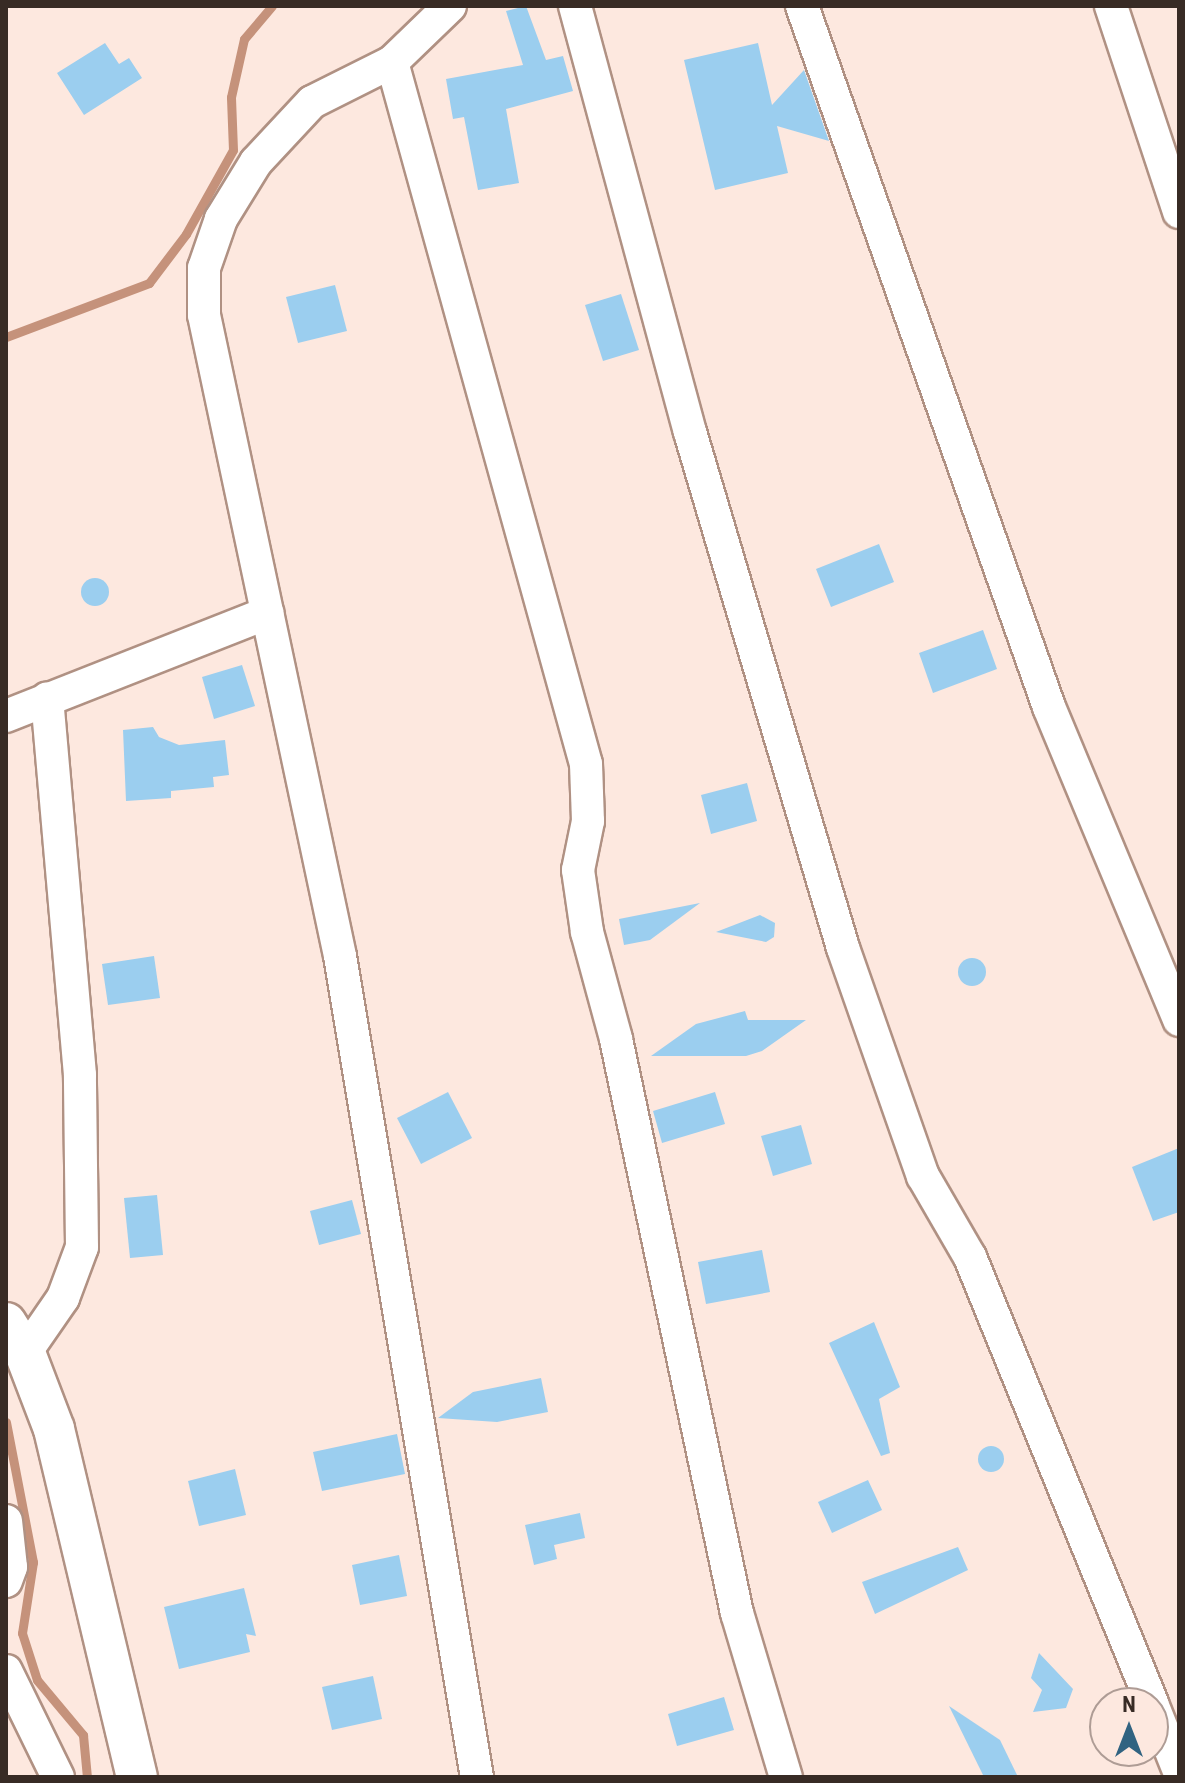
<!DOCTYPE html>
<html>
<head>
<meta charset="utf-8">
<style>
	body { margin:0 }
	#map { position:relative; width:1185px; height:1783px; overflow:hidden; background:#fde8df; font-family:"Roboto Condensed",sans-serif }
	div>[style] { position:absolute }
	[style*='--x'] { left:calc(var(--x)*1px); top:calc(var(--y)*1px); width:calc(var(--w)*1px); rotate:calc(var(--a)*1deg) }
	.stream>* { height:9px; margin:-4.5px; padding:0 4.5px; transform-origin:4.5px; border-radius:4.5px; background:#c5927b }
	.building>* { inset:0; background:#9bceef }
	.round { border-radius:50% }
	.roads { filter:drop-shadow(2px 0 #b09183) drop-shadow(-2px 0 #b09183) drop-shadow(0 2px #b09183) drop-shadow(0 -2px #b09183) }
	.minor>* { height:32px; margin:-16px; padding:0 16px; transform-origin:16px; border-radius:16px; background:#fff }
	.tertiary>* { height:40px; margin:-20px; padding:0 20px; transform-origin:20px; border-radius:20px; background:#fff }
	span { translate:-50% -50%; white-space:nowrap; text-align:center; line-height:1.15; -webkit-text-stroke:7px #fde8df; paint-order:stroke }
	.frame { position:absolute; inset:0; border:8px solid #382b25; pointer-events:none }
	.north { position:absolute; left:1089px; top:1687px; width:80px; height:80px; box-sizing:border-box; background:#fde8df; border:2px solid #ae9c95; border-radius:50%; rotate:0deg; font-size:22px; font-weight:700; line-height:32px; text-align:center; color:#382b25 }
	.north::after { content:''; display:block; margin:auto; width:28px; height:36px; background:#316381; clip-path:polygon(50% 0,100% 100%,50% 72%,0 100%) }
</style>
</head>
<body>
<div id="map">
	<div class="stream">
		<i style="--x:6;--y:337;--w:153;--a:-20.7"></i>
		<i style="--x:149;--y:283;--w:61;--a:-52.9"></i>
		<i style="--x:186;--y:234;--w:96;--a:-60.8"></i>
		<i style="--x:233;--y:150;--w:53;--a:-92.2"></i>
		<i style="--x:231;--y:97;--w:59;--a:-77.4"></i>
		<i style="--x:244;--y:39;--w:43;--a:-49.7"></i>
		<i style="--x:6;--y:1422;--w:143;--a:79.1"></i>
		<i style="--x:33;--y:1562;--w:72;--a:98.8"></i>
		<i style="--x:22;--y:1633;--w:49;--a:72.3"></i>
		<i style="--x:37;--y:1680;--w:72;--a:50.1"></i>
		<i style="--x:83;--y:1735;--w:42;--a:84.6"></i>
	</div>
	<div class="building">
		<i style="clip-path:polygon(526px 6px,546px 60px,563px 56px,573px 91px,506px 109px,519px 183px,478px 190px,464px 117px,453px 119px,446px 79px,523px 65px,506px 11px)"></i>
		<i style="clip-path:polygon(105px 43px,119px 64px,129px 58px,142px 78px,84px 115px,57px 73px)"></i>
		<i style="clip-path:polygon(758px 43px,772px 105px,804px 70px,829px 141px,777px 126px,788px 173px,715px 190px,684px 60px)"></i>
		<i style="clip-path:polygon(335px 285px,347px 331px,298px 343px,286px 297px)"></i>
		<i style="clip-path:polygon(621px 294px,639px 350px,603px 361px,585px 305px)"></i>
		<i style="clip-path:polygon(879px 544px,894px 582px,831px 607px,816px 569px)"></i>
		<i class="round" style="left:81px;top:578px;width:28px;height:28px"></i>
		<i style="clip-path:polygon(983px 630px,997px 669px,933px 693px,919px 653px)"></i>
		<i style="clip-path:polygon(242px 665px,255px 706px,214px 719px,202px 677px)"></i>
		<i style="clip-path:polygon(153px 727px,159px 737px,179px 745px,225px 740px,229px 775px,213px 777px,214px 787px,171px 791px,171px 798px,126px 801px,123px 730px)"></i>
		<i style="clip-path:polygon(747px 783px,757px 821px,711px 834px,701px 795px)"></i>
		<i style="clip-path:polygon(700px 903px,650px 940px,624px 945px,619px 919px)"></i>
		<i style="clip-path:polygon(760px 915px,775px 923px,774px 937px,766px 942px,716px 932px)"></i>
		<i style="clip-path:polygon(154px 956px,160px 998px,108px 1005px,102px 964px)"></i>
		<i class="round" style="left:958px;top:958px;width:28px;height:28px"></i>
		<i style="clip-path:polygon(745px 1011px,748px 1020px,806px 1020px,762px 1051px,746px 1056px,651px 1056px,696px 1024px)"></i>
		<i style="clip-path:polygon(448px 1092px,472px 1138px,421px 1164px,397px 1118px)"></i>
		<i style="clip-path:polygon(715px 1092px,725px 1124px,662px 1143px,653px 1111px)"></i>
		<i style="clip-path:polygon(801px 1125px,812px 1164px,773px 1176px,761px 1136px)"></i>
		<i style="clip-path:polygon(1179px 1148px,1179px 1212px,1153px 1221px,1132px 1167px)"></i>
		<i style="clip-path:polygon(157px 1195px,163px 1255px,130px 1258px,124px 1198px)"></i>
		<i style="clip-path:polygon(352px 1200px,361px 1234px,319px 1245px,310px 1211px)"></i>
		<i style="clip-path:polygon(762px 1250px,770px 1292px,706px 1304px,698px 1262px)"></i>
		<i style="clip-path:polygon(874px 1322px,900px 1387px,879px 1399px,890px 1453px,881px 1456px,829px 1343px)"></i>
		<i style="clip-path:polygon(541px 1378px,548px 1412px,497px 1422px,438px 1418px,473px 1392px)"></i>
		<i style="clip-path:polygon(397px 1434px,405px 1474px,322px 1491px,313px 1452px)"></i>
		<i class="round" style="left:978px;top:1446px;width:26px;height:26px"></i>
		<i style="clip-path:polygon(235px 1469px,246px 1515px,199px 1526px,188px 1481px)"></i>
		<i style="clip-path:polygon(868px 1480px,882px 1510px,832px 1533px,818px 1502px)"></i>
		<i style="clip-path:polygon(580px 1513px,585px 1538px,554px 1545px,557px 1559px,534px 1565px,525px 1525px)"></i>
		<i style="clip-path:polygon(958px 1547px,968px 1570px,875px 1614px,862px 1582px)"></i>
		<i style="clip-path:polygon(399px 1555px,407px 1596px,360px 1605px,352px 1565px)"></i>
		<i style="clip-path:polygon(244px 1588px,256px 1636px,246px 1634px,250px 1652px,179px 1669px,164px 1607px)"></i>
		<i style="clip-path:polygon(1039px 1653px,1073px 1689px,1066px 1708px,1033px 1712px,1042px 1690px,1031px 1678px)"></i>
		<i style="clip-path:polygon(373px 1676px,382px 1719px,332px 1730px,322px 1687px)"></i>
		<i style="clip-path:polygon(724px 1697px,734px 1730px,677px 1746px,668px 1714px)"></i>
		<i style="clip-path:polygon(949px 1706px,1000px 1740px,1018px 1777px,984px 1777px)"></i>
	</div>
	<div class="roads">
		<div class="minor">
			<i style="--x:450;--y:6;--w:81;--a:136"></i>
			<i style="--x:392;--y:62;--w:89;--a:153.4"></i>
			<i style="--x:312;--y:102;--w:82;--a:133"></i>
			<i style="--x:256;--y:162;--w:67;--a:121.6"></i>
			<i style="--x:221;--y:219;--w:52;--a:109.1"></i>
			<i style="--x:204;--y:268;--w:47;--a:90"></i>
			<i style="--x:204;--y:315;--w:655;--a:78.02"></i>
			<i style="--x:340;--y:956;--w:832;--a:80.53"></i>
			<i style="--x:575;--y:6;--w:441;--a:74.9"></i>
			<i style="--x:690;--y:432;--w:538;--a:73.48"></i>
			<i style="--x:843;--y:948;--w:242;--a:70.7"></i>
			<i style="--x:923;--y:1176;--w:94;--a:59.9"></i>
			<i style="--x:970;--y:1257;--w:482;--a:67.8"></i>
			<i style="--x:802;--y:6;--w:743;--a:70.59"></i>
			<i style="--x:1049;--y:707;--w:339;--a:67.4"></i>
			<i style="--x:1111;--y:6;--w:217;--a:71.7"></i>
			<i style="--x:392;--y:62;--w:728;--a:74.55"></i>
			<i style="--x:586;--y:764;--w:57;--a:88"></i>
			<i style="--x:588;--y:821;--w:50;--a:101.5"></i>
			<i style="--x:578;--y:870;--w:63;--a:81.7"></i>
			<i style="--x:587;--y:932;--w:111;--a:74.8"></i>
			<i style="--x:616;--y:1039;--w:587;--a:78.1"></i>
			<i style="--x:737;--y:1613;--w:171;--a:73.4"></i>
			<i style="--x:6;--y:716;--w:281;--a:-21.5"></i>
			<i style="--x:25;--y:1353;--w:67;--a:-55.4"></i>
			<i style="--x:63;--y:1298;--w:54;--a:-69.6"></i>
			<i style="--x:82;--y:1247;--w:172;--a:-90.7"></i>
			<i style="--x:80;--y:1075;--w:378;--a:-95"></i>
			<i style="--x:6;--y:1521;--w:46;--a:83.8"></i>
			<i style="--x:11;--y:1567;--w:15;--a:110"></i>
			<i style="--x:6;--y:1671;--w:118;--a:63.9"></i>
			<i style="--x:1153;--y:1706;--w:70;--a:68.2"></i>
		</div>
		<div class="tertiary">
			<i style="--x:6;--y:1323;--w:36;--a:58"></i>
			<i style="--x:25;--y:1353;--w:81;--a:69.1"></i>
			<i style="--x:54;--y:1429;--w:358;--a:76.6"></i>
		</div>
	</div>
	<div class="frame"></div>
	<div class="north">N</div>
</div>
</body>
</html>
